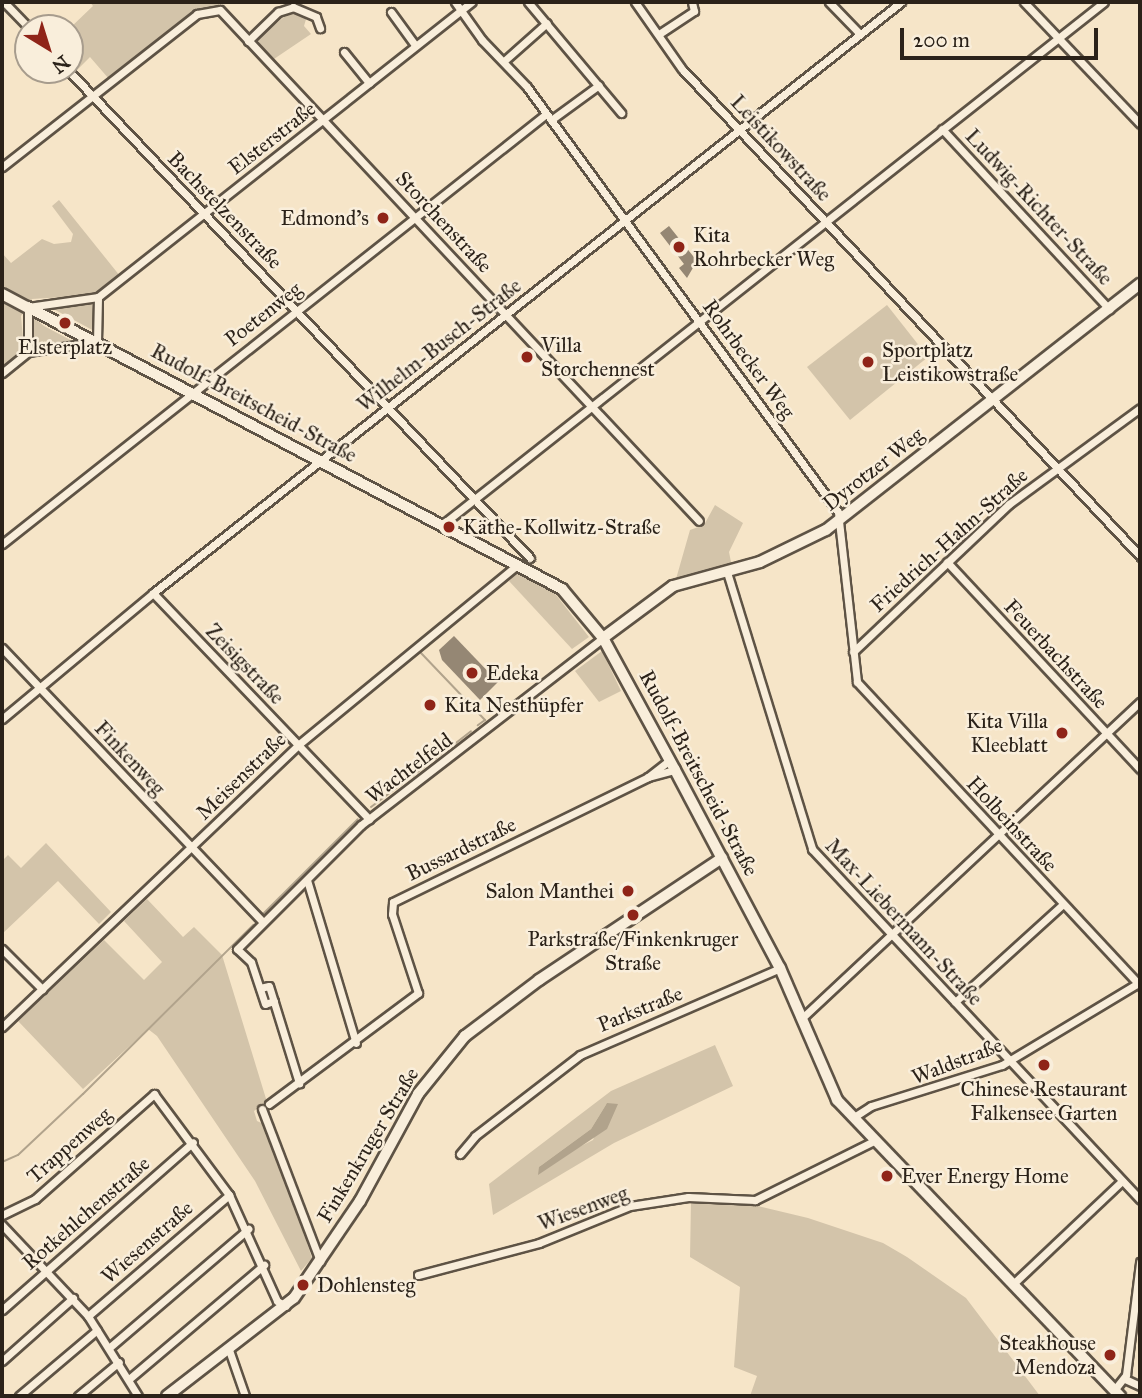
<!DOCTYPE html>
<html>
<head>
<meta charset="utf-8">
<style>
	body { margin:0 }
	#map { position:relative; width:1142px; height:1398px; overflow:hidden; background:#f6e5c8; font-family:"IM FELL Great Primer",serif }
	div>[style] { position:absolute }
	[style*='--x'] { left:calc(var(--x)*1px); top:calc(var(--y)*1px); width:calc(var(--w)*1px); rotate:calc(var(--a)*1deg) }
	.green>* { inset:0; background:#d3c4aa }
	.water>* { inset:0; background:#b1a38c }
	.stream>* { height:2px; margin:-1px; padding:0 1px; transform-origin:1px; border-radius:1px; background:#b1a38c }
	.building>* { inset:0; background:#958774 }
	.roads { filter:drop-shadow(2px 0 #5e5345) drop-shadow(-2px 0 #5e5345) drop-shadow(0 2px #5e5345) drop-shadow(0 -2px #5e5345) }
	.street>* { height:7px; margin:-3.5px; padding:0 3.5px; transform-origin:3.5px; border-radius:3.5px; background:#f9eedb }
	.secondary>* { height:10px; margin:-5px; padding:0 5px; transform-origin:5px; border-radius:5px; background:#f9eedb }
	.dots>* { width:19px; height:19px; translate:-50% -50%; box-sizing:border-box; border:4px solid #f9eedb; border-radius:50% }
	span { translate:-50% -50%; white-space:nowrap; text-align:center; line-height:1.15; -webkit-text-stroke:5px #f9eedb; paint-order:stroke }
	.street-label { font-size:21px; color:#2b2219 }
	.poi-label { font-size:21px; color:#2b2219 }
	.right { translate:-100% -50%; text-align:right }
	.left { translate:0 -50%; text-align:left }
	.frame { position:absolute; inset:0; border:4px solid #2b2219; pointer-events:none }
	.north { position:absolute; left:14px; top:14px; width:70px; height:70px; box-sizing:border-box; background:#f9eedb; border:2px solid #a79c8d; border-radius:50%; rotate:142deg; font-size:19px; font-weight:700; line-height:28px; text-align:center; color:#2b2219 }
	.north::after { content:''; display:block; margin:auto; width:24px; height:32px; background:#8f2418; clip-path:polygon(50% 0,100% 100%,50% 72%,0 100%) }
	.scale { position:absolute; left:900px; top:28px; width:198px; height:32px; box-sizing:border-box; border:4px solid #2b2219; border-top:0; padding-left:9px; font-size:21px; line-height:24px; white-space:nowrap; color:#2b2219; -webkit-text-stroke:5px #f9eedb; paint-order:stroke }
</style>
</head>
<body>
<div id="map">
	<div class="green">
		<i style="clip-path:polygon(90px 2px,237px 2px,199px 9px,109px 79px,90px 57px,77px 70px,70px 63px,70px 28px,93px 6px)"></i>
		<i style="clip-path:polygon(294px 9px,307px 16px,304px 26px,311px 34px,271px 61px,257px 39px)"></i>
		<i style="clip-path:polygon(59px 200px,120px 276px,96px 295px,32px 299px,21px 316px,24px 351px,2px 369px,2px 253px,11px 263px,42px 239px,54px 244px,71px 242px,73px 234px,52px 206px)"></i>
		<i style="clip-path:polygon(96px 299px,98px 333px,46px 305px)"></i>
		<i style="clip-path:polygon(887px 305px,928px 357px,850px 420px,807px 367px)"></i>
		<i style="clip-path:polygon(28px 313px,44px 326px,78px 344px,31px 349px)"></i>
		<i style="clip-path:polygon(715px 505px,743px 523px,729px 552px,732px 567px,676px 579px,690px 530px,704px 525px)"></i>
		<i style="clip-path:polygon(519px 572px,549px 586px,589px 637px,572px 649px,509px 581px)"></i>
		<i style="clip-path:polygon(602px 651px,621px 691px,599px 702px,575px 671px)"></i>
		<i style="clip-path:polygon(46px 843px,111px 912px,99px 924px,58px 881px,2px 934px,2px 861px,8px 855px,21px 868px)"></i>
		<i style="clip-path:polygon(147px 899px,183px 937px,194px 927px,222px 955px,267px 1102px,254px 1111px,257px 1121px,268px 1126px,312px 1258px,301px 1271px,255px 1181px,157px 1036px,148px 1029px,83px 1089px,18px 1021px,104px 940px,144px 980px,162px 962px,124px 921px)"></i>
		<i style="clip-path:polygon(evenodd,715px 1045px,733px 1086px,614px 1143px,493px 1215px,489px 1184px,611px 1091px,715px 1045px,607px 1103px,593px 1140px,539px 1167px,591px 1129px,607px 1103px)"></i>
		<i style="clip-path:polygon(733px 1200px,808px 1218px,883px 1243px,907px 1257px,966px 1298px,1040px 1396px,750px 1396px,757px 1376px,734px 1367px,740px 1287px,690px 1257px,691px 1201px)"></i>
	</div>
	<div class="water">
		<i style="clip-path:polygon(607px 1103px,618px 1104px,607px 1129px,538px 1175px,539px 1167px,591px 1129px)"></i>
	</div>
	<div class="stream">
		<i style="--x:421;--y:653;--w:93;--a:46.3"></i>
		<i style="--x:485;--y:720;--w:9;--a:144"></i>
		<i style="--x:452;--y:746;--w:24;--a:-38"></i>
		<i style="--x:371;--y:807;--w:91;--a:-37"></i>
		<i style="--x:263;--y:914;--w:134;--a:-45"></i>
		<i style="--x:2;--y:1162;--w:17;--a:-24"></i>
		<i style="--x:18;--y:1155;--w:89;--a:-43.2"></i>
		<i style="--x:83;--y:1094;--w:240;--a:-44.8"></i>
	</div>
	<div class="building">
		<i style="clip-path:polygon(669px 226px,697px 261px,687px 278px,679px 268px,684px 264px,660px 233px)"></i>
		<i style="clip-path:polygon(454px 636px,498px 682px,480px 700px,442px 660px,439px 650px)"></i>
	</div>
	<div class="roads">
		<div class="street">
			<i style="--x:4;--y:2;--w:36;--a:46"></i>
			<i style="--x:455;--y:2;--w:47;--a:54.6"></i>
			<i style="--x:482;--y:40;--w:65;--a:46.2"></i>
			<i style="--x:527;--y:87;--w:527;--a:53.8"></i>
			<i style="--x:838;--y:512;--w:171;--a:83.6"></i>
			<i style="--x:857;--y:682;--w:415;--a:47"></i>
			<i style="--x:528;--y:2;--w:145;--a:50"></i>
			<i style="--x:635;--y:2;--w:82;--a:55"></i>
			<i style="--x:682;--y:69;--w:669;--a:46.76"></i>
			<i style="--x:829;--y:2;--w:45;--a:45.9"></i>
			<i style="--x:1024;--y:2;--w:168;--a:46.4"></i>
			<i style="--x:391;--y:12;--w:41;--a:54"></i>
			<i style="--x:659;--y:34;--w:42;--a:-33.3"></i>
			<i style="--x:694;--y:11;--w:9;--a:-103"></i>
			<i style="--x:248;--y:41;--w:42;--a:-44"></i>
			<i style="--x:278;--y:12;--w:16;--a:-18"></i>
			<i style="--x:293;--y:7;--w:25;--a:23"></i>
			<i style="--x:316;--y:17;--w:12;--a:70"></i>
			<i style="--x:344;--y:52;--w:40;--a:51"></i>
			<i style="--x:504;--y:61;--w:57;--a:-41.5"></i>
			<i style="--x:68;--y:70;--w:672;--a:46.57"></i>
			<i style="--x:551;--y:120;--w:59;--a:-36.1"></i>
			<i style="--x:942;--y:129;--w:246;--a:47.1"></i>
			<i style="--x:2;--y:167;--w:248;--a:-38.1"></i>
			<i style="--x:197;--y:14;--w:23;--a:-10"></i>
			<i style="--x:220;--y:10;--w:700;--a:46.85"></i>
			<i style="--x:98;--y:297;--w:476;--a:-38.3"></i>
			<i style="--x:28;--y:352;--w:70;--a:-8.2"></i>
			<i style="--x:97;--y:342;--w:45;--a:-88.7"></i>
			<i style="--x:28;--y:352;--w:45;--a:-90"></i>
			<i style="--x:28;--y:307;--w:71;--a:-8.1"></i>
			<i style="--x:2;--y:373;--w:33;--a:-39"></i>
			<i style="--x:443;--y:524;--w:842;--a:-38.3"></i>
			<i style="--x:2;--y:544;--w:693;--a:-38.32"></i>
			<i style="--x:947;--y:562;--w:283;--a:47"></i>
			<i style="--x:727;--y:572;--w:290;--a:72.9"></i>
			<i style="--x:812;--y:849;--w:480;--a:46.9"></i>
			<i style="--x:153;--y:593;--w:313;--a:46.3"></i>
			<i style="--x:2;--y:648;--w:378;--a:46.4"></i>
			<i style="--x:853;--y:652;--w:215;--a:-43.5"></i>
			<i style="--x:1009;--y:504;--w:162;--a:-36.2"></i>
			<i style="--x:2;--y:719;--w:197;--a:-39.8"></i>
			<i style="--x:153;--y:593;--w:953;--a:-38.31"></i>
			<i style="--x:648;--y:777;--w:28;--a:-15"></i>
			<i style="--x:307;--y:880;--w:170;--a:73.3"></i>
			<i style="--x:2;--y:949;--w:57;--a:45"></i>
			<i style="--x:260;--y:988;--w:9;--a:-13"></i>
			<i style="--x:269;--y:986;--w:102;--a:72.8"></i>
			<i style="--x:274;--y:1001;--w:9;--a:162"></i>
			<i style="--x:265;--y:1004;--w:44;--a:-108.4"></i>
			<i style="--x:251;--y:962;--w:19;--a:-137"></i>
			<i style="--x:237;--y:949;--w:175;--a:-45"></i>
			<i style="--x:361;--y:825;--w:306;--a:-37.7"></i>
			<i style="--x:955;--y:1002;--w:144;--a:-42.2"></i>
			<i style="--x:801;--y:1019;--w:464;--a:-43.1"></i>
			<i style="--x:2;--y:1027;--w:409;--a:-43.6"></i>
			<i style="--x:298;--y:745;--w:285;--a:-39.4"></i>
			<i style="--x:269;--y:1104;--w:186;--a:-36.7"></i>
			<i style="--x:418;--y:993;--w:83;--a:-108.2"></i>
			<i style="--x:392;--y:914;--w:12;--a:-85"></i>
			<i style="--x:393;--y:902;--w:284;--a:-26.1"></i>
			<i style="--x:648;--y:777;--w:28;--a:-38"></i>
			<i style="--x:262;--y:1109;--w:163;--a:69.1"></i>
			<i style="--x:854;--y:1117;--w:20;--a:-33"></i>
			<i style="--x:871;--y:1106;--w:137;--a:-17.4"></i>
			<i style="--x:1002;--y:1065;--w:161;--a:-31"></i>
			<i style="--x:460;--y:1154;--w:23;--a:-50"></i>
			<i style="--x:475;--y:1136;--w:133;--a:-37.6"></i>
			<i style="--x:580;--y:1055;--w:218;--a:-23.5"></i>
			<i style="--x:2;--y:1215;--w:37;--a:-26"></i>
			<i style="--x:35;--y:1199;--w:159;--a:-41.4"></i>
			<i style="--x:154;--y:1094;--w:126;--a:53.4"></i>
			<i style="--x:229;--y:1195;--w:116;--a:65.6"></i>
			<i style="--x:277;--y:1301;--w:10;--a:29"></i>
			<i style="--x:2;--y:1225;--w:125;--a:46.6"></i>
			<i style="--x:88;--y:1316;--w:94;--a:58"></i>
			<i style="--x:418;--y:1275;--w:125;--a:-14.8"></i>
			<i style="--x:539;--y:1243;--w:98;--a:-22.1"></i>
			<i style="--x:630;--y:1206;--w:59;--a:-8.8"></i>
			<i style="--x:688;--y:1197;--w:67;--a:2.6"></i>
			<i style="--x:755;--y:1200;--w:135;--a:-26.4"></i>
			<i style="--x:1013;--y:1284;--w:150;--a:-43.4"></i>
			<i style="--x:2;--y:1310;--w:254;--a:-41.3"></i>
			<i style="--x:88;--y:1316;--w:186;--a:-40.6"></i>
			<i style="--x:110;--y:1347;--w:182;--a:-40.5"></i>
			<i style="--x:229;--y:1350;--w:49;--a:70.8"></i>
			<i style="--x:2;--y:1361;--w:95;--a:-41.6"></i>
			<i style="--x:129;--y:1379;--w:177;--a:-40.2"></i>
			<i style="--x:1125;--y:1379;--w:17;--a:25"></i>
			<i style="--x:1115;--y:1389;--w:18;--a:-52"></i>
			<i style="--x:1126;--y:1375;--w:114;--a:-82.9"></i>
			<i style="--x:19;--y:1396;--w:102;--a:-40.2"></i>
			<i style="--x:78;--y:1396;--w:53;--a:-39.7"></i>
		</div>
		<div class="secondary">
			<i style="--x:2;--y:294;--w:34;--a:28"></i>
			<i style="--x:28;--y:307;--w:604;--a:27.84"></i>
			<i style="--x:562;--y:589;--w:64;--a:50.1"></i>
			<i style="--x:603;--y:638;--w:150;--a:61.4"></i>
			<i style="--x:675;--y:770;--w:224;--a:62.1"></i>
			<i style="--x:780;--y:968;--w:144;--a:66.6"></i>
			<i style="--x:837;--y:1100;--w:410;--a:46.3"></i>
			<i style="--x:603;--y:638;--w:87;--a:-36.6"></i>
			<i style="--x:673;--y:586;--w:90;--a:-15.4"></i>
			<i style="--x:760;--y:562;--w:73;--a:-25.9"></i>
			<i style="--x:826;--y:530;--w:399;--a:-38.1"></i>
			<i style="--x:167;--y:1396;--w:160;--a:-37.7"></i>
			<i style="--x:294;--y:1298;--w:117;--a:-55.8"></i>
			<i style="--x:360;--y:1201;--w:122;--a:-61.5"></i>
			<i style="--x:418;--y:1094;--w:75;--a:-51"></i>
			<i style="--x:465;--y:1036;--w:93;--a:-37.1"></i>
			<i style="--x:539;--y:980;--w:220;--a:-33.7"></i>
		</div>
	</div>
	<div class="dots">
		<i style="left:383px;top:218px;background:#8f2418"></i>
		<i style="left:679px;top:247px;background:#8f2418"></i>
		<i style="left:65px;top:323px;background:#8f2418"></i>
		<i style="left:527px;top:357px;background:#8f2418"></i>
		<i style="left:868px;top:362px;background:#8f2418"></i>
		<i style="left:449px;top:527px;background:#8f2418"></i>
		<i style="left:472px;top:673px;background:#8f2418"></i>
		<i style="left:430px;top:705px;background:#8f2418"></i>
		<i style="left:1062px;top:733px;background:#8f2418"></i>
		<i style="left:628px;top:891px;background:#8f2418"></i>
		<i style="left:633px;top:915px;background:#8f2418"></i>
		<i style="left:1044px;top:1065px;background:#8f2418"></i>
		<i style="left:887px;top:1176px;background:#8f2418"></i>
		<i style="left:303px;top:1285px;background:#8f2418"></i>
		<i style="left:1110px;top:1355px;background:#8f2418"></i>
	</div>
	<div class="street-label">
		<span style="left:272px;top:138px;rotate:-38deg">Elsterstraße</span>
		<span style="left:781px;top:148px;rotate:47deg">Leistikowstraße</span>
		<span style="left:1039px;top:207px;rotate:47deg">Ludwig-Richter-Straße</span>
		<span style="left:225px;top:210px;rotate:46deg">Bachstelzenstraße</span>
		<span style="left:444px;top:222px;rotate:47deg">Storchenstraße</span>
		<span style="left:263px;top:314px;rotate:-38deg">Poetenweg</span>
		<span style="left:439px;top:345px;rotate:-38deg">Wilhelm-Busch-Straße</span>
		<span style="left:749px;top:359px;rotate:54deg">Rohrbecker Weg</span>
		<span style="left:254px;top:403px;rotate:28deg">Rudolf-Breitscheid-Straße</span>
		<span style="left:873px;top:469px;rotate:-38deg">Dyrotzer Weg</span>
		<span style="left:949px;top:540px;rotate:-42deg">Friedrich-Hahn-Straße</span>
		<span style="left:1056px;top:654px;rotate:47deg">Feuerbachstraße</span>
		<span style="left:245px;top:664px;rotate:46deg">Zeisigstraße</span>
		<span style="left:130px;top:758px;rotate:47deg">Finkenweg</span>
		<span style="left:409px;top:768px;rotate:-37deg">Wachtelfeld</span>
		<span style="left:699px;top:773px;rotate:62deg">Rudolf-Breitscheid-Straße</span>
		<span style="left:241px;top:776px;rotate:-44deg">Meisenstraße</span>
		<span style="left:1012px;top:824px;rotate:47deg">Holbeinstraße</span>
		<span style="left:461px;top:849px;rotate:-26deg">Bussardstraße</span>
		<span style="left:904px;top:922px;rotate:47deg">Max-Liebermann-Straße</span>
		<span style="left:640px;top:1009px;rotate:-22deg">Parkstraße</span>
		<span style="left:957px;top:1061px;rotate:-21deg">Waldstraße</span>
		<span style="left:69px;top:1145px;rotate:-41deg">Trappenweg</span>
		<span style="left:368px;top:1145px;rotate:-59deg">Finkenkruger Straße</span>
		<span style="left:583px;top:1208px;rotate:-20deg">Wiesenweg</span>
		<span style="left:86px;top:1213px;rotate:-41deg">Rotkehlchenstraße</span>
		<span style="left:147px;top:1242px;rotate:-41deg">Wiesenstraße</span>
	</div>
	<div class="poi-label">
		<span class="right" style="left:369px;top:218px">Edmond's</span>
		<span class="left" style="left:693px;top:247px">Kita<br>Rohrbecker Weg</span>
		<span class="left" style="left:541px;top:357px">Villa<br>Storchennest</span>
		<span style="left:65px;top:347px">Elsterplatz</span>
		<span class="left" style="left:882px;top:362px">Sportplatz<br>Leistikowstraße</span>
		<span class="left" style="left:463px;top:527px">Käthe-Kollwitz-Straße</span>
		<span class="left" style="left:486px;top:673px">Edeka</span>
		<span class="left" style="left:444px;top:705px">Kita Nesthüpfer</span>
		<span class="right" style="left:1048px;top:733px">Kita Villa<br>Kleeblatt</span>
		<span class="right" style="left:614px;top:891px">Salon Manthei</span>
		<span style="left:633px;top:951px">Parkstraße/Finkenkruger<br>Straße</span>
		<span style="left:1044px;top:1101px">Chinese Restaurant<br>Falkensee Garten</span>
		<span class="left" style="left:901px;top:1176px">Ever Energy Home</span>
		<span class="left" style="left:317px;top:1285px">Dohlensteg</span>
		<span class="right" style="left:1096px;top:1355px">Steakhouse<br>Mendoza</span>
	</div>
	<div class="frame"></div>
	<div class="north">N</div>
	<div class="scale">200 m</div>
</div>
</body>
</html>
